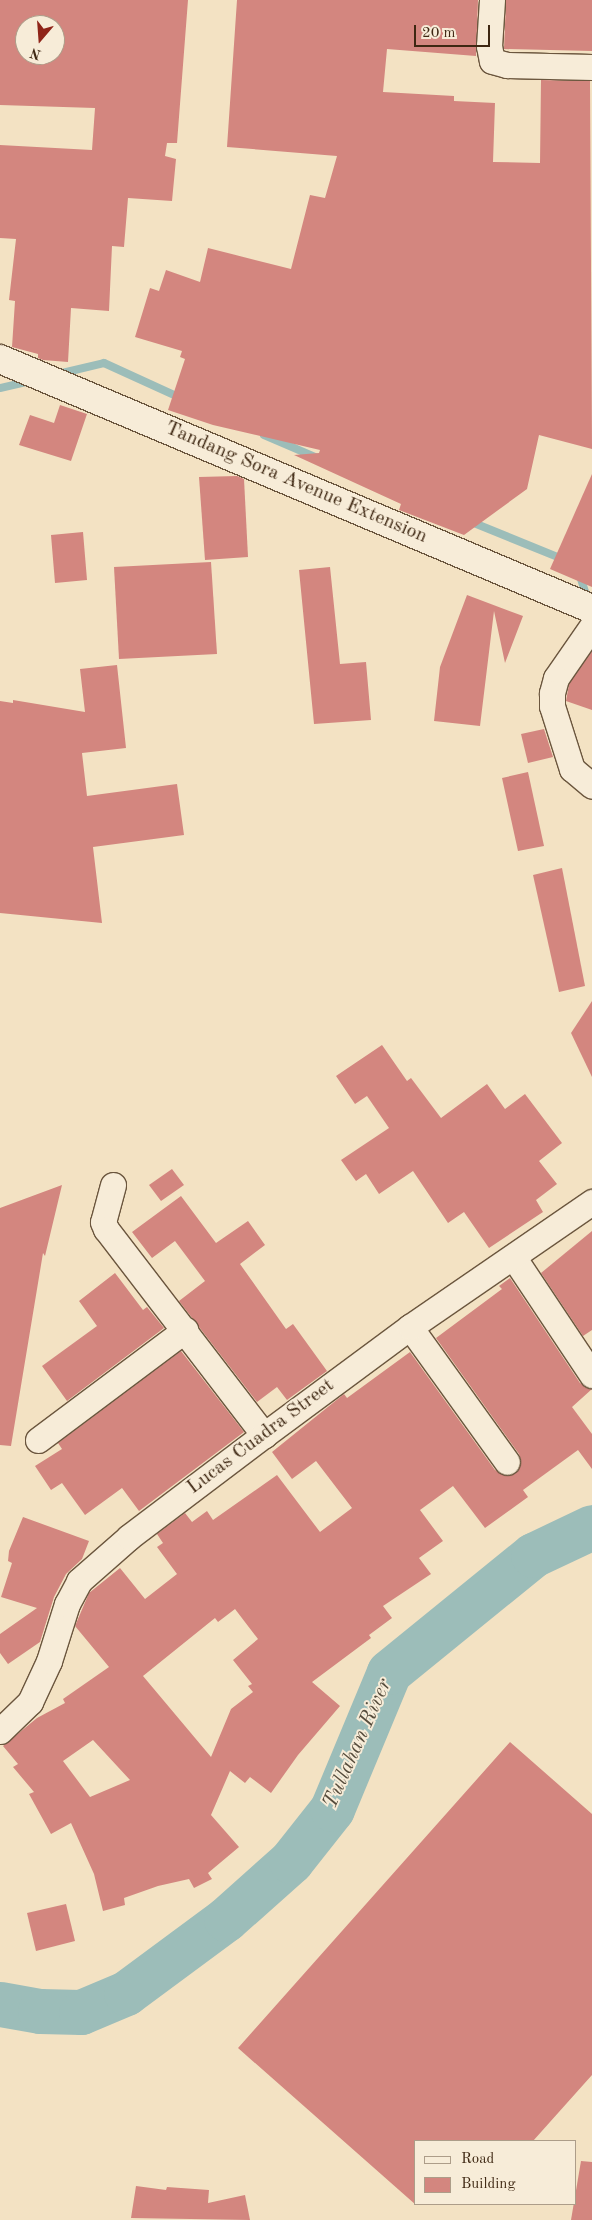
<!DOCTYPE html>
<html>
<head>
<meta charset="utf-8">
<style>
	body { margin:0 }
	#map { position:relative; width:592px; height:2220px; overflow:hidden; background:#f3e2c3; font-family:"Old Standard TT",serif }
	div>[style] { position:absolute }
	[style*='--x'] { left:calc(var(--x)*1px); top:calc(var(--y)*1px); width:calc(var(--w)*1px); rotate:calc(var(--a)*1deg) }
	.stream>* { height:8px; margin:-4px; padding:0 4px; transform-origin:4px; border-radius:4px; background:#9cbdb9 }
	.river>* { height:45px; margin:-22.5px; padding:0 22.5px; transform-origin:22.5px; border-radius:22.5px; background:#9cbdb9 }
	.building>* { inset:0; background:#d3867f }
	.roads { filter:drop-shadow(1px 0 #6b563e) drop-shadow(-1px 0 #6b563e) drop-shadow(0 1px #6b563e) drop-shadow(0 -1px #6b563e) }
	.street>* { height:25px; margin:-12.5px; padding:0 12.5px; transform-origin:12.5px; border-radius:12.5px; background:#f7ecd8 }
	.secondary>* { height:28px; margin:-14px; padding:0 14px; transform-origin:14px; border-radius:14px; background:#f7ecd8 }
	span { translate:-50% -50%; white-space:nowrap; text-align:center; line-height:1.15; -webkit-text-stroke:4px #f7ecd8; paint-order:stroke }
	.street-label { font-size:20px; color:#3e2712 }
	.water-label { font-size:21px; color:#564c3c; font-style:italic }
	.legend { position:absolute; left:414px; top:2140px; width:162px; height:65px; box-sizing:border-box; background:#f7ecd8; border:1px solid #ad9d89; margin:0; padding:6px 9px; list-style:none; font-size:15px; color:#3e2712 }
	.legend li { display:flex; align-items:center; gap:10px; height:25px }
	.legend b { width:25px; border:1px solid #ad9d89 }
	.north { position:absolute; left:15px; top:15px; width:50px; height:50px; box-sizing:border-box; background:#f7ecd8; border:1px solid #ad9d89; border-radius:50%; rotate:198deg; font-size:14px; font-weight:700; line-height:20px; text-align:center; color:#3e2712 }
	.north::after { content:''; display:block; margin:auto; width:18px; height:22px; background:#8f2418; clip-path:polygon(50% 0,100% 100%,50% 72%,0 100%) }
	.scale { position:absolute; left:414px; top:25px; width:76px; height:22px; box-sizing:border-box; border:2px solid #3e2712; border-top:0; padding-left:6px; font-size:15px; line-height:18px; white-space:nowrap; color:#3e2712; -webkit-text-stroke:4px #f7ecd8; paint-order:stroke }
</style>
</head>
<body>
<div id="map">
	<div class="stream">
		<i style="--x:58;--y:374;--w:47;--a:-13.4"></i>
		<i style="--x:104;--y:363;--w:87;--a:24.5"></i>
		<i style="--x:0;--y:388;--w:31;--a:-13"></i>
		<i style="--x:264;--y:435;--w:56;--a:23.3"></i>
		<i style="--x:469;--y:521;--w:104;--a:22.1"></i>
		<i style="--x:579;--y:573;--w:28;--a:72"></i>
	</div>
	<div class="river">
		<i style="--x:0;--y:2004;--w:41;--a:9.9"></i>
		<i style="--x:40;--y:2011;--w:41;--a:1.4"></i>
		<i style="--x:81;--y:2012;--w:49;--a:-22.9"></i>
		<i style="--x:126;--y:1993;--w:124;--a:-36.5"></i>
		<i style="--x:226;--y:1919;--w:87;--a:-41.7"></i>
		<i style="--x:291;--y:1861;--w:66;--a:-51.7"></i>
		<i style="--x:332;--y:1809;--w:148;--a:-67.4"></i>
		<i style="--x:389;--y:1672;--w:186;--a:-39.1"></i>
		<i style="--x:533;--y:1555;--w:65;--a:-25.4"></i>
	</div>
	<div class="building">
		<i style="clip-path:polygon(evenodd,0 0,188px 0,177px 143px,167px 143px,165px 156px,176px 159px,172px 201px,128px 198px,124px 247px,112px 246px,109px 311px,71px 308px,68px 362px,43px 360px,38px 358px,38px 354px,12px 347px,15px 301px,9px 300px,16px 239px,0 238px,0 145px,92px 150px,95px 108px,0 105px,0 0,25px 25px,55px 25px,55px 55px,25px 55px,25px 25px)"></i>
		<i style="clip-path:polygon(237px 0,478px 0,476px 56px,387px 49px,383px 92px,454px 96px,454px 101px,495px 103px,493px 162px,540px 163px,541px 80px,590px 81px,592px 449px,539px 435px,527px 489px,464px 535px,399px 510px,401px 504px,294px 455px,319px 453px,320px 450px,213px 425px,168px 410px,185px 359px,180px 357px,182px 351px,135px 337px,150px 288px,159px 291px,166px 270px,200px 282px,208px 248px,291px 269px,310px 195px,325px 198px,337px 156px,227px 147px)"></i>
		<i style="clip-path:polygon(506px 0,592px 0,592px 51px,504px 49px)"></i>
		<i style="clip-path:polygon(60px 405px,87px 414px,71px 461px,19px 445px,30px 415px,54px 423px)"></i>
		<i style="clip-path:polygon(592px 474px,592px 587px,550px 569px)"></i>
		<i style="clip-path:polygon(237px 476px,244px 479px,248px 557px,205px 560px,199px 477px)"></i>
		<i style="clip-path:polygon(83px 532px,87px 580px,55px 583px,51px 535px)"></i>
		<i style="clip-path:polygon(211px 562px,217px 654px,119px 659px,114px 567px)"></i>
		<i style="clip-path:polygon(330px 567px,340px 664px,366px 662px,371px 720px,314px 724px,299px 570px)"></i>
		<i style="clip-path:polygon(467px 595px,523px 616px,505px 663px,494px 611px,480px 726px,434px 721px,440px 667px)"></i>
		<i style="clip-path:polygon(592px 651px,592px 710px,566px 701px,569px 684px)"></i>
		<i style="clip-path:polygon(117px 665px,126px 748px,82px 753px,87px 796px,177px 784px,184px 835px,93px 847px,102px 923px,0 913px,0 701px,13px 703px,13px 700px,85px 712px,80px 669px)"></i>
		<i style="clip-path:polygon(544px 729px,553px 757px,528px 763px,521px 734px)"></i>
		<i style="clip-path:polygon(528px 772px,544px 846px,518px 851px,502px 778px)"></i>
		<i style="clip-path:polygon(562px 868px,585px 986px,559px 992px,533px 875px)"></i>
		<i style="clip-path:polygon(592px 1001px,592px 1077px,571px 1033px)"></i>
		<i style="clip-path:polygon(382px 1045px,407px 1081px,411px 1078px,441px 1118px,487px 1084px,505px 1109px,525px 1094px,562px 1143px,539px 1161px,557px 1184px,536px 1200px,543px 1212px,489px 1248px,464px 1212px,448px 1223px,413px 1171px,379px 1194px,366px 1174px,356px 1181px,341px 1160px,389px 1128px,367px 1096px,355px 1104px,336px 1076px)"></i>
		<i style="clip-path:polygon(172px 1169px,184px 1185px,161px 1201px,149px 1185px)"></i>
		<i style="clip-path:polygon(62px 1185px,45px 1256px,43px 1253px,11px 1446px,0 1445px,0 1208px)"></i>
		<i style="clip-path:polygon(181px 1196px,216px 1243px,248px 1221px,265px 1245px,240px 1264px,286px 1329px,293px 1324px,327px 1371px,287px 1400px,277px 1387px,257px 1402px,179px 1301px,205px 1281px,175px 1241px,152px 1258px,132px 1232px)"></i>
		<i style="clip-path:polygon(592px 1231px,592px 1330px,583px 1336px,541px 1273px)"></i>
		<i style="clip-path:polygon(115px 1273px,143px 1310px,147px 1307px,164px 1328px,67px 1401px,42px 1366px,97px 1326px,79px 1301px)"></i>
		<i style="clip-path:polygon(evenodd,510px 1278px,580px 1383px,592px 1389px,572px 1407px,592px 1434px,592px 1469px,578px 1450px,523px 1490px,528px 1497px,485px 1528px,453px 1486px,420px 1510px,443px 1541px,419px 1558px,431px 1574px,383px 1606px,392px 1618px,369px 1635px,371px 1638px,312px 1682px,340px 1706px,298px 1755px,271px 1793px,250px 1777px,245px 1783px,230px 1771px,211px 1815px,239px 1847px,208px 1873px,212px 1879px,194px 1888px,189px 1879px,158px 1886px,124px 1898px,125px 1905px,103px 1911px,94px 1874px,71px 1823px,51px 1834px,29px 1794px,34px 1792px,13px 1767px,18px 1764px,3px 1746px,37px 1718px,65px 1703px,63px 1699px,109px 1667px,75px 1626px,89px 1593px,120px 1568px,145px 1599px,177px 1574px,157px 1547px,163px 1543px,157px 1534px,185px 1513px,192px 1522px,207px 1511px,213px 1520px,277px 1475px,320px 1532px,352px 1508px,316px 1461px,292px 1479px,272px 1452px,344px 1394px,347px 1398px,410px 1352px,495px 1470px,508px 1476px,516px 1473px,521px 1461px,519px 1454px,436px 1338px,502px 1289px,499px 1286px,510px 1278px,235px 1609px,258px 1639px,233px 1660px,252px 1684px,248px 1686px,253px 1692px,231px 1709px,211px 1757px,143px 1676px,215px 1618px,218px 1622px,235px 1609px,510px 1278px,93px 1740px,130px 1780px,90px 1797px,63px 1761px,93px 1740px)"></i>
		<i style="clip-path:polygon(181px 1351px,244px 1432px,139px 1511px,122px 1488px,85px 1515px,62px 1483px,51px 1490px,35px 1466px,62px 1449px,58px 1443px)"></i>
		<i style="clip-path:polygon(23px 1517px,89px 1541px,82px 1559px,66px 1574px,54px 1597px,40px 1642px,8px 1664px,0 1653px,0 1634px,37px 1608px,1px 1597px,12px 1563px,8px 1561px,9px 1551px)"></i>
		<i style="clip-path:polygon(510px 1742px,592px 1814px,592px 2075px,533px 2141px,416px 2141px,416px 2205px,238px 2048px)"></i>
		<i style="clip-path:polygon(66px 1904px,75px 1941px,36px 1951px,27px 1913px)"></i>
		<i style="clip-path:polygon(581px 2161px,592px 2162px,592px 2220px,571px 2220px)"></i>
		<i style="clip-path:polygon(136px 2186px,166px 2190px,167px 2187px,209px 2190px,208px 2203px,245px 2195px,250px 2220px,131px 2218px)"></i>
	</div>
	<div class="roads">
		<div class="street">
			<i style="--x:492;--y:0;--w:46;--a:93.7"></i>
			<i style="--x:489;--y:46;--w:15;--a:79"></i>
			<i style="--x:492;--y:61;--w:16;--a:15"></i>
			<i style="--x:507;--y:65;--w:85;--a:1.3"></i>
			<i style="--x:592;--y:626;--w:63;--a:124.7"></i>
			<i style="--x:556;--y:678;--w:16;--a:105"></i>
			<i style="--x:552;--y:693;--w:13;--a:90"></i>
			<i style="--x:552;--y:706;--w:66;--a:72.4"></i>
			<i style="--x:572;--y:769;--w:26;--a:40"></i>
			<i style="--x:113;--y:1185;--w:38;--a:105"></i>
			<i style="--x:103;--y:1222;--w:8;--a:67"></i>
			<i style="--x:106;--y:1229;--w:260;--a:52.5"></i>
			<i style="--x:514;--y:1258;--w:141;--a:56.3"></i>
			<i style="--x:410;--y:1327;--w:166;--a:54.3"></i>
			<i style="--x:38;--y:1440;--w:184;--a:-36.8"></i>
			<i style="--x:0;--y:1731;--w:42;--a:-44"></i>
			<i style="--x:30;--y:1702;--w:45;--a:-65.1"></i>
			<i style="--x:49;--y:1661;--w:60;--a:-72.5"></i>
			<i style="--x:67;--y:1604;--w:26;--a:-62"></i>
			<i style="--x:79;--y:1581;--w:67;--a:-41.3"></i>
			<i style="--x:129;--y:1537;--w:169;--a:-37.1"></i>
			<i style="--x:264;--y:1435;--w:182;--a:-36.5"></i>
			<i style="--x:410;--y:1327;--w:221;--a:-34.5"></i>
		</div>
		<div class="secondary">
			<i style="--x:0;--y:359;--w:643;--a:22.89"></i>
		</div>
	</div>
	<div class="street-label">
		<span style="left:296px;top:483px;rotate:23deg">Tandang Sora Avenue Extension</span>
		<span style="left:261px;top:1437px;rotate:-37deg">Lucas Cuadra Street</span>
	</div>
	<div class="water-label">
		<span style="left:358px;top:1744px;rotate:-66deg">Tullahan River</span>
	</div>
	<ul class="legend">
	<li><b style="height:6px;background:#f7ecd8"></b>Road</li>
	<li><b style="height:14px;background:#d3867f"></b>Building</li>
	</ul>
	<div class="north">N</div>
	<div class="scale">20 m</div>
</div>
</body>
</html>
